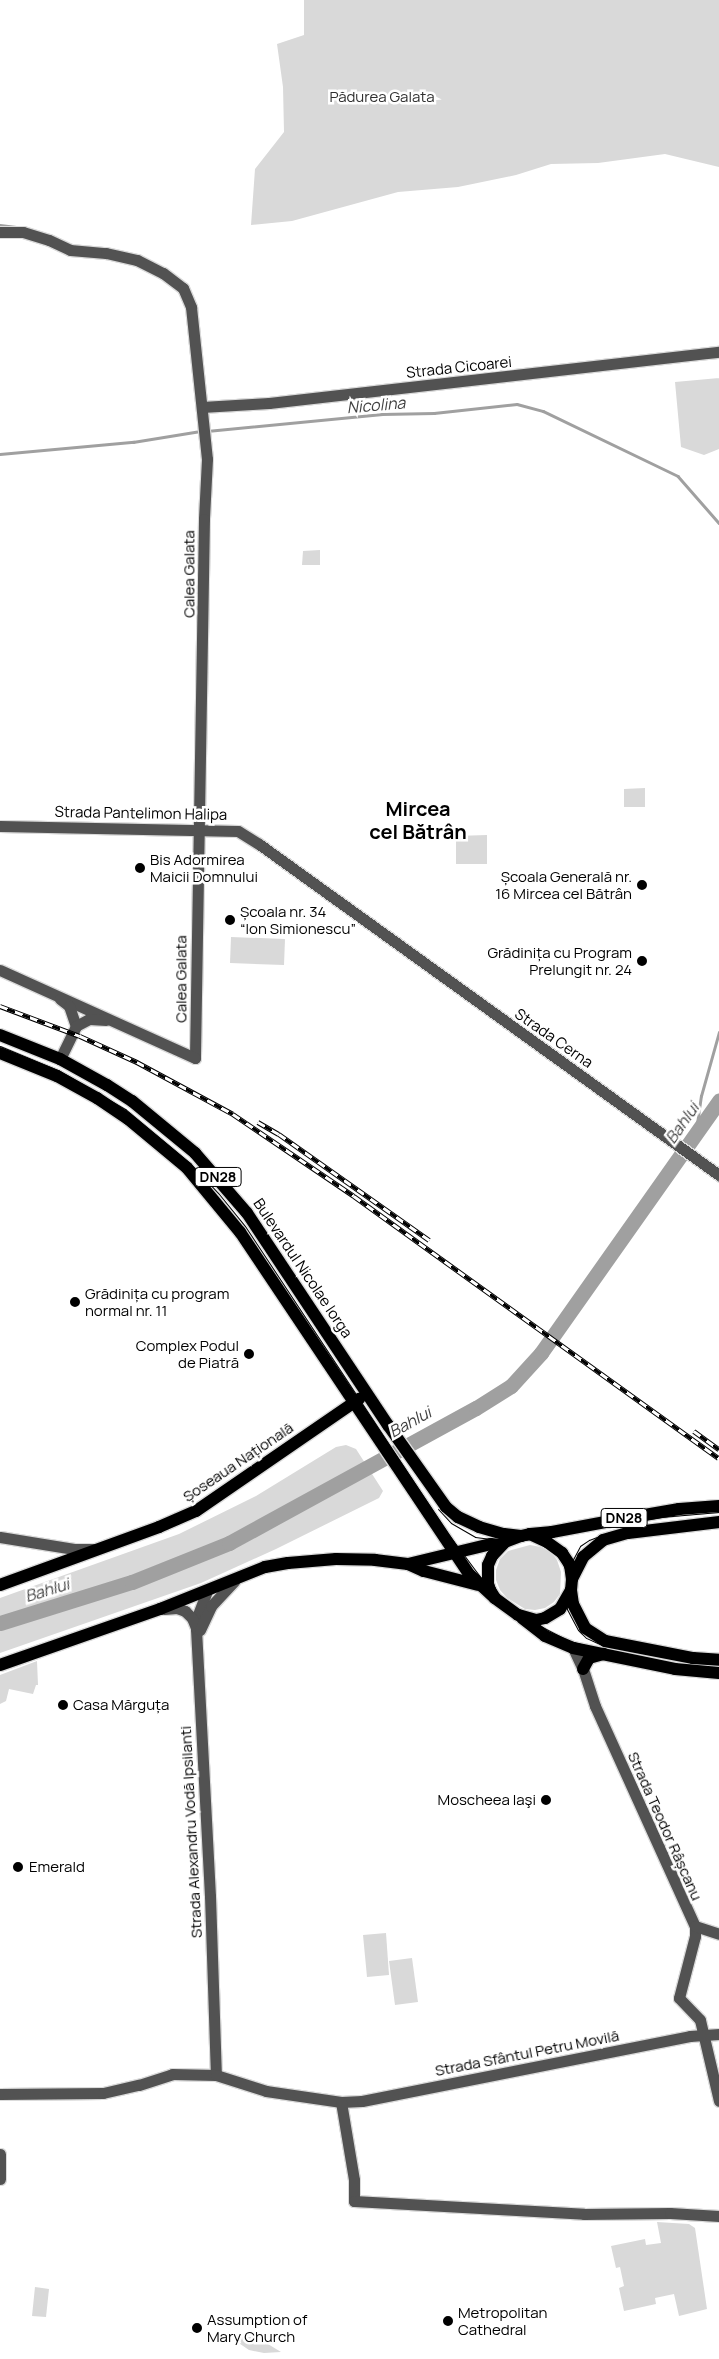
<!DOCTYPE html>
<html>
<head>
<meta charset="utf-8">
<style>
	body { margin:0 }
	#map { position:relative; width:719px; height:2359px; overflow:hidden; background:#fff; font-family:Manrope,sans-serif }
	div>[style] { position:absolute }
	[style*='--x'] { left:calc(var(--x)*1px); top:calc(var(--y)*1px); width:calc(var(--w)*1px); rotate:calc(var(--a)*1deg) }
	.green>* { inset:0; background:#d9d9d9 }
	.stream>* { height:2.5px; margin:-1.25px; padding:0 1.25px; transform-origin:1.25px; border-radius:1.25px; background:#a0a0a0 }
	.river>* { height:15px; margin:-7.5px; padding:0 7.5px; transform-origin:7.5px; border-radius:7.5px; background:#a0a0a0 }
	.roads { filter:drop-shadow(1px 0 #dbdbdb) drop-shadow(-1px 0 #dbdbdb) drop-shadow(0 1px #dbdbdb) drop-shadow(0 -1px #dbdbdb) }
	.minor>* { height:11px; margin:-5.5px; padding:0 5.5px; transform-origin:5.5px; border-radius:5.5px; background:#525252 }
	.major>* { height:12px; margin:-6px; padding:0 6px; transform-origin:6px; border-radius:6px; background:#000 }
	.tram>* { height:1px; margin:-0.5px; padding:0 0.5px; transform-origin:0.5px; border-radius:0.5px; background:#000 }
	.rail>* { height:4.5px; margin-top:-2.25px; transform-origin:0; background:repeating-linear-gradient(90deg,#fff 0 8px,#000 0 16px); box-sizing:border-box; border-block:1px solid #000 }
	.dots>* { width:14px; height:14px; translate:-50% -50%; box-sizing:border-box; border:2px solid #fff; border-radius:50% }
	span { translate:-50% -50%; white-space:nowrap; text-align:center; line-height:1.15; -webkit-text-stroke:5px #fff; paint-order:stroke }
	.shield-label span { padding:1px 4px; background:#fff; border:1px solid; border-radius:4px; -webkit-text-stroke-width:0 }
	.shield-label { font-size:14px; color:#000; font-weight:700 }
	.park-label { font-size:15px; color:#303030 }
	.street-label { font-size:15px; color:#000 }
	.poi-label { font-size:15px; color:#000 }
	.left { translate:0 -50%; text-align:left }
	.right { translate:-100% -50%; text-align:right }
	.water-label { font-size:16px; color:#414141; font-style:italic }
	.district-label { font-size:20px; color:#000; font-weight:700 }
</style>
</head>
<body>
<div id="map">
	<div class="green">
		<i style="clip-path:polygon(304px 0,719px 0,719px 167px,665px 154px,598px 163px,551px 164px,516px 175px,458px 187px,398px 192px,292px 221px,251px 225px,255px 169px,284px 132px,283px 87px,277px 44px,304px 35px)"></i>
		<i style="clip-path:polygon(719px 359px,719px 449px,704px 455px,681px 447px,675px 382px,719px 378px)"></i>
		<i style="clip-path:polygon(320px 550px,320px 565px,302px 565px,303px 551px)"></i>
		<i style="clip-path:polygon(645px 788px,645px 807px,624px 807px,624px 789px)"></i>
		<i style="clip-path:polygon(487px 835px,487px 864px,456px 864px,456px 836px)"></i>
		<i style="clip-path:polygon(231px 937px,285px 939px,284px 965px,230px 963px)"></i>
		<i style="clip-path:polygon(346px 1445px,356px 1449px,383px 1491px,379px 1498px,276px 1549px,201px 1583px,0 1653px,0 1598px,179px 1534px,256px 1496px,336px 1447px)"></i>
		<i style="clip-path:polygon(530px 1545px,541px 1547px,551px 1552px,557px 1560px,561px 1572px,560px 1594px,554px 1602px,545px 1608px,535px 1610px,525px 1609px,507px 1598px,500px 1590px,496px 1580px,496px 1570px,500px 1559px,508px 1551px)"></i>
		<i style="clip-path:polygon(37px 1661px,38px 1685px,36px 1685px,33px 1694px,9px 1689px,6px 1701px,0 1704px,0 1675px)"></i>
		<i style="clip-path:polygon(386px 1933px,389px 1975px,367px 1977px,363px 1935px)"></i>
		<i style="clip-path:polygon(412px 1958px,418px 2002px,395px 2005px,389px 1961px)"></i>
		<i style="clip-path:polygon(657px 2222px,689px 2224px,695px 2228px,707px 2309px,679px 2316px,674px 2294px,655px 2298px,656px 2304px,624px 2311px,619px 2288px,624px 2286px,620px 2267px,616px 2268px,611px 2246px,645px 2239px,646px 2245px,661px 2243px)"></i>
		<i style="clip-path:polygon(35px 2287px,49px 2289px,46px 2317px,32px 2316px)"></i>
		<i style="clip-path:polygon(230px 2337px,252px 2337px,263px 2341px,281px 2352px,264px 2353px,249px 2350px)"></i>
	</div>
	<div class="stream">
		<i style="--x:0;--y:225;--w:16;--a:7"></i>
		<i style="--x:207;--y:431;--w:176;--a:-5.5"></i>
		<i style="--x:382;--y:414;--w:52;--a:-1.1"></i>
		<i style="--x:434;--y:413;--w:83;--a:-6.2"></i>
		<i style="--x:517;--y:404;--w:27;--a:15"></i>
		<i style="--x:543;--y:411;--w:150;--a:25.7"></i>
		<i style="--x:678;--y:476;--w:62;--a:48.9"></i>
		<i style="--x:0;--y:454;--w:134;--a:-5.2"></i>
		<i style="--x:133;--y:442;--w:68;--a:-9.3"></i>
		<i style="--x:696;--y:1131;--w:35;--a:-82"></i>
		<i style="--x:701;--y:1096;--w:66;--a:-74.3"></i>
	</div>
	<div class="river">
		<i style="--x:0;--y:1623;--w:138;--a:-17.3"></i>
		<i style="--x:132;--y:1582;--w:105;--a:-21.9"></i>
		<i style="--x:229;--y:1543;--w:281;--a:-28.7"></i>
		<i style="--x:476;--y:1408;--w:41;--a:-32.2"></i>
		<i style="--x:511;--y:1386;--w:45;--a:-47.7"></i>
		<i style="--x:541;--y:1353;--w:309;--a:-54.8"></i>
	</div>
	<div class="roads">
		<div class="minor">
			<i style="--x:0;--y:232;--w:23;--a:0"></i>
			<i style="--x:23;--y:232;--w:27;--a:17"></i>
			<i style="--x:49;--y:240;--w:23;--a:25"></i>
			<i style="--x:70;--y:250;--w:36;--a:5"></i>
			<i style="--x:106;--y:253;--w:32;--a:13"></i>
			<i style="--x:137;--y:260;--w:29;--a:27"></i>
			<i style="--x:163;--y:273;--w:25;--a:37"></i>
			<i style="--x:183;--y:288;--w:21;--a:67"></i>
			<i style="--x:191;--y:307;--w:153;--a:84"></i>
			<i style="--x:207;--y:459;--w:60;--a:92.9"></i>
			<i style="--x:204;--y:519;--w:539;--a:90.96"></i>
			<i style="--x:195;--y:1058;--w:214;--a:-155.7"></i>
			<i style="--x:202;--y:407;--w:67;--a:-3.4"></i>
			<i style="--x:269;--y:403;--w:453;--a:-6.5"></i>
			<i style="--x:0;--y:826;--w:238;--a:1.2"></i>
			<i style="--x:238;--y:831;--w:25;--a:32"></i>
			<i style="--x:259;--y:844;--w:567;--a:35.74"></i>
			<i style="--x:60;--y:999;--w:11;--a:38"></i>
			<i style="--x:69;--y:1006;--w:21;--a:71"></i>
			<i style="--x:60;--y:1059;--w:37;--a:-64"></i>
			<i style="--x:76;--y:1026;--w:15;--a:-28"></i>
			<i style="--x:89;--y:1019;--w:17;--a:3"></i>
			<i style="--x:0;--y:1537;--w:75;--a:9.2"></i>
			<i style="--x:74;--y:1549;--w:20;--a:0"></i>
			<i style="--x:207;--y:1591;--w:30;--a:111"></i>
			<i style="--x:196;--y:1619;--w:10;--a:90"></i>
			<i style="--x:196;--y:1629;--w:267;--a:87"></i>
			<i style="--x:210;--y:1896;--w:179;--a:88.1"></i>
			<i style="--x:164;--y:1609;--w:13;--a:-4"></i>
			<i style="--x:177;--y:1608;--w:9;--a:21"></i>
			<i style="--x:185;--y:1611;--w:10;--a:45"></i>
			<i style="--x:192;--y:1618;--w:11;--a:68"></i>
			<i style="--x:200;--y:1630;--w:26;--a:-65"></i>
			<i style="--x:211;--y:1606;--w:34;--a:-47"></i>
			<i style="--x:573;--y:1648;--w:23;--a:65"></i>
			<i style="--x:583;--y:1669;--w:39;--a:72"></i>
			<i style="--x:595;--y:1706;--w:242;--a:65.6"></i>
			<i style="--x:695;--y:1926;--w:10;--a:90"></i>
			<i style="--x:695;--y:1936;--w:64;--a:104.5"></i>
			<i style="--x:679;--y:1998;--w:30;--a:46"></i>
			<i style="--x:700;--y:2020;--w:83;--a:76.8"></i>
			<i style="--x:695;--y:1926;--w:25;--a:18"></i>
			<i style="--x:0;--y:2094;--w:103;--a:-0.6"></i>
			<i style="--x:103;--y:2093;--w:37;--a:-13"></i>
			<i style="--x:139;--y:2085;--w:35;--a:-18"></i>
			<i style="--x:172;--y:2074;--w:44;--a:1.3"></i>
			<i style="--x:216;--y:2075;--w:52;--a:17.7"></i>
			<i style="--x:266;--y:2091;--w:76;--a:8.3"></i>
			<i style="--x:341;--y:2102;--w:21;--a:-3"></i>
			<i style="--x:362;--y:2101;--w:334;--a:-11.2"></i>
			<i style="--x:690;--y:2036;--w:29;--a:-4"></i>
			<i style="--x:341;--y:2102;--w:79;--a:80.5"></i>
			<i style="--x:354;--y:2180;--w:21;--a:90"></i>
			<i style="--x:354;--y:2201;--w:230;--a:3.2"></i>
			<i style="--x:584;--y:2214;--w:86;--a:-0.7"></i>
			<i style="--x:670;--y:2213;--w:49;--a:3.5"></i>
			<i style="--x:0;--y:2154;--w:25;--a:90"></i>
		</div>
		<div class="major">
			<i style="--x:0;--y:1035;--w:65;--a:21.8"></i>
			<i style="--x:60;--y:1059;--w:54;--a:29"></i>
			<i style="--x:107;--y:1085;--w:30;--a:33"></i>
			<i style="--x:132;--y:1101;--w:82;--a:39.5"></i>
			<i style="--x:195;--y:1153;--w:79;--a:49.1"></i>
			<i style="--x:247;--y:1213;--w:255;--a:56.4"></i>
			<i style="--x:388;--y:1425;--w:100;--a:54.7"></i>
			<i style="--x:446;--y:1507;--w:16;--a:40"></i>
			<i style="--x:458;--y:1517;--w:23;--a:25"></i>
			<i style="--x:479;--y:1527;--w:26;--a:16"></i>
			<i style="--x:504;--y:1534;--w:17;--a:7"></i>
			<i style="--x:0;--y:1053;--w:61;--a:22"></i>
			<i style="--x:57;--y:1076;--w:46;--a:28.8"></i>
			<i style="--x:97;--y:1098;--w:37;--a:34"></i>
			<i style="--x:128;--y:1119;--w:77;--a:39.7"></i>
			<i style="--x:187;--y:1168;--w:83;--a:50.4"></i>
			<i style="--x:240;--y:1232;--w:413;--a:56.2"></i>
			<i style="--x:470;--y:1575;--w:34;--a:43"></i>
			<i style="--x:530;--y:1534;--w:19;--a:25"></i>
			<i style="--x:547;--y:1542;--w:19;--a:36"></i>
			<i style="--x:562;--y:1553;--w:14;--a:56"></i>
			<i style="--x:570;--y:1565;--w:14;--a:82"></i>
			<i style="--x:572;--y:1579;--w:11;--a:95"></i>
			<i style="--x:571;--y:1590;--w:22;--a:120"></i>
			<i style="--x:560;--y:1609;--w:17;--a:149"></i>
			<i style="--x:545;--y:1618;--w:9;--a:167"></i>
			<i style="--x:536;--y:1620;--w:19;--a:-164"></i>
			<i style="--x:518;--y:1615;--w:29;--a:-144"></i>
			<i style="--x:495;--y:1598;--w:9;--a:-122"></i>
			<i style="--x:490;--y:1590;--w:6;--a:-108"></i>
			<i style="--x:488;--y:1584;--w:19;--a:-90"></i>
			<i style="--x:488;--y:1565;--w:10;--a:-66"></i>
			<i style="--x:492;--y:1556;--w:19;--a:-47"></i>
			<i style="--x:505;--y:1542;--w:17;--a:-21"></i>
			<i style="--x:521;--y:1536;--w:9;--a:-13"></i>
			<i style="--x:530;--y:1534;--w:22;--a:-5"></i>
			<i style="--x:552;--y:1532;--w:76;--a:-10.6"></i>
			<i style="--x:627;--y:1518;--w:53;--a:-9.8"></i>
			<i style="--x:679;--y:1509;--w:40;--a:-4.3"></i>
			<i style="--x:408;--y:1564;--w:85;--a:-13.5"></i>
			<i style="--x:491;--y:1544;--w:9;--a:6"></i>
			<i style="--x:572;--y:1579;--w:25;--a:-63"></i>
			<i style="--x:583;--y:1557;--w:26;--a:-40"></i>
			<i style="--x:603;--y:1540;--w:26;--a:-16"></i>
			<i style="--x:628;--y:1533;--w:92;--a:-6.9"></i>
			<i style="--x:0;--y:1585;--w:169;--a:-20"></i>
			<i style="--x:159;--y:1527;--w:40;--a:-23.4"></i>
			<i style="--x:196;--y:1511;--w:198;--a:-34.5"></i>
			<i style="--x:571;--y:1590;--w:14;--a:82"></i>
			<i style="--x:573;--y:1604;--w:27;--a:63"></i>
			<i style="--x:585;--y:1628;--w:24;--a:33"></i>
			<i style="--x:605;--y:1641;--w:90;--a:10.9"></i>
			<i style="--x:693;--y:1658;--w:26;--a:4"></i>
			<i style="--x:522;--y:1618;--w:29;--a:38"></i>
			<i style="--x:545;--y:1636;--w:30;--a:23"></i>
			<i style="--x:573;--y:1648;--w:104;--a:11.6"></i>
			<i style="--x:675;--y:1669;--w:44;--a:5.2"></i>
			<i style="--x:0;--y:1665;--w:170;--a:-19.3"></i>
			<i style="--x:160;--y:1609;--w:113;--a:-21.8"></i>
			<i style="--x:265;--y:1567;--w:23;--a:-10"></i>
			<i style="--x:288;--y:1563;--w:48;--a:-4.8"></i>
			<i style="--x:336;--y:1559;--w:39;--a:1"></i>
			<i style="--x:375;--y:1560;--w:33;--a:7"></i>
			<i style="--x:408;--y:1564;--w:17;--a:24"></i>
			<i style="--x:424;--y:1571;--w:56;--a:14.5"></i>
			<i style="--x:583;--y:1669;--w:13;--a:-61"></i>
			<i style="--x:589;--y:1658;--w:15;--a:-16"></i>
		</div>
	</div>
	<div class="tram">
		<i style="--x:0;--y:1046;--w:63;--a:22.5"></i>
		<i style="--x:58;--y:1070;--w:78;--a:30.2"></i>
		<i style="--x:125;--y:1109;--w:85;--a:39.7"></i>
		<i style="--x:190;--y:1163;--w:42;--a:46.9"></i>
		<i style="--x:219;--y:1194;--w:41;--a:50.9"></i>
		<i style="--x:245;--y:1226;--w:370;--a:56.6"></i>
		<i style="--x:449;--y:1535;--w:69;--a:53.3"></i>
		<i style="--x:490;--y:1590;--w:49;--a:37.6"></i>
		<i style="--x:529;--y:1620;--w:45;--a:27.7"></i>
		<i style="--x:569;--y:1641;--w:65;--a:14.3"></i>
		<i style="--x:632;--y:1657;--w:67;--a:9.5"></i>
		<i style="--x:698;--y:1668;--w:21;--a:3"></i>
		<i style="--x:438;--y:1509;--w:19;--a:47"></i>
		<i style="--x:451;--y:1523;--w:28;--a:30"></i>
		<i style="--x:475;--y:1537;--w:38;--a:7"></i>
		<i style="--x:513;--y:1542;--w:150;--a:-9.6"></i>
		<i style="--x:661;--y:1517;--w:58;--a:-4.9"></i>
		<i style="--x:533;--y:1539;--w:12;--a:20"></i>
		<i style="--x:544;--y:1543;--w:12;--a:35"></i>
		<i style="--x:554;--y:1550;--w:11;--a:52"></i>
		<i style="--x:561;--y:1559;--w:16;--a:68"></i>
		<i style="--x:497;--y:1593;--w:15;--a:-113"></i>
		<i style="--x:491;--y:1579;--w:14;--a:-86"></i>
		<i style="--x:492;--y:1565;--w:16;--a:-60"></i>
		<i style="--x:500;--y:1551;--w:16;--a:-35"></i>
		<i style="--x:524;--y:1615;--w:18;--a:0"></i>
		<i style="--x:542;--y:1615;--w:7;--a:-27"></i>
		<i style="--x:548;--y:1612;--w:11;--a:-34"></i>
		<i style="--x:557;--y:1606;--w:17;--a:-62"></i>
		<i style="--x:602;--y:1645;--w:17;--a:-156"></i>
		<i style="--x:586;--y:1638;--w:11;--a:-135"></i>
		<i style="--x:578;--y:1630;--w:24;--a:-118"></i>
		<i style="--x:567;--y:1609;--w:18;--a:-96"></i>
		<i style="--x:565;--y:1591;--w:26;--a:-79"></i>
		<i style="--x:570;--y:1565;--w:21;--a:-62"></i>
		<i style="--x:580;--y:1546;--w:11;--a:-34"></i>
		<i style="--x:589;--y:1540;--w:22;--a:-21"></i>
	</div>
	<div class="rail">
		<i style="--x:0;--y:1006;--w:85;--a:20.6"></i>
		<i style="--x:80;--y:1036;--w:63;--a:24.5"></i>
		<i style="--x:137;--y:1062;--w:109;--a:28.4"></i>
		<i style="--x:233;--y:1114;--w:146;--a:34.1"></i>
		<i style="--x:354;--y:1196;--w:449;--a:35.7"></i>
		<i style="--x:258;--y:1122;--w:24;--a:30"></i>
		<i style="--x:279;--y:1134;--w:184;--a:35.2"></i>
		<i style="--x:694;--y:1431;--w:31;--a:36"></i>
	</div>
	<div class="dots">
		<i style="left:140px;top:868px;background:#000"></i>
		<i style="left:642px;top:885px;background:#000"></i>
		<i style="left:230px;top:920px;background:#000"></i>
		<i style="left:642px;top:961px;background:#000"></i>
		<i style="left:75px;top:1302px;background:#000"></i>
		<i style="left:249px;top:1354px;background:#000"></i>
		<i style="left:63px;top:1705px;background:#000"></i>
		<i style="left:546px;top:1800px;background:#000"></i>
		<i style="left:18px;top:1867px;background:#000"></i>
		<i style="left:448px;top:2321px;background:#000"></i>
		<i style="left:197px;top:2328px;background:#000"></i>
	</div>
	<div class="shield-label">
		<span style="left:218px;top:1177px">DN28</span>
		<span style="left:624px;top:1518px">DN28</span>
	</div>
	<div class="park-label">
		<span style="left:382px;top:97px">Pădurea Galata</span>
	</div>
	<div class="street-label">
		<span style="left:459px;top:367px;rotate:-6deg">Strada Cicoarei</span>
		<span style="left:189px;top:574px;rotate:-90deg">Calea Galata</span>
		<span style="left:141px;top:813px;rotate:1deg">Strada Pantelimon Halipa</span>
		<span style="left:181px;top:979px;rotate:-90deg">Calea Galata</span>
		<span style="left:554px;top:1038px;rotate:35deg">Strada Cerna</span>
		<span style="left:303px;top:1268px;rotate:56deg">Bulevardul Nicolae Iorga</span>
		<span style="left:238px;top:1462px;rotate:-34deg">Șoseaua Națională</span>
		<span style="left:665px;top:1826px;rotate:66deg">Strada Teodor Râșcanu</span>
		<span style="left:191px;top:1832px;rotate:-93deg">Strada Alexandru Vodă Ipsilanti</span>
		<span style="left:527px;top:2053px;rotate:-11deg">Strada Sfântul Petru Movilă</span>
	</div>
	<div class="poi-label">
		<span class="left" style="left:150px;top:868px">Bis Adormirea<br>Maicii Domnului</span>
		<span class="right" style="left:632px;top:885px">Școala Generală nr.<br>16 Mircea cel Bătrân</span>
		<span class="left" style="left:240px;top:920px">Școala nr. 34<br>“Ion Simionescu”</span>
		<span class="right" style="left:632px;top:961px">Grădinița cu Program<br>Prelungit nr. 24</span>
		<span class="left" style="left:85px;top:1302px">Grădinița cu program<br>normal nr. 11</span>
		<span class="right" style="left:239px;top:1354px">Complex Podul<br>de Piatră</span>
		<span class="left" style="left:73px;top:1705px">Casa Mărguța</span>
		<span class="right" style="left:536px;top:1800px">Moscheea Iaşi</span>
		<span class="left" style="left:29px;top:1867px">Emerald</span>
		<span class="left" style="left:458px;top:2321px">Metropolitan<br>Cathedral</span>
		<span class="left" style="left:207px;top:2328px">Assumption of<br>Mary Church</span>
	</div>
	<div class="water-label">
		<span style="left:376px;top:405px;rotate:-5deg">Nicolina</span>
		<span style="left:682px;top:1123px;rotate:-55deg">Bahlui</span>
		<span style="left:410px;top:1422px;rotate:-29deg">Bahlui</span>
		<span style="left:47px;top:1590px;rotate:-17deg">Bahlui</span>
	</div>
	<div class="district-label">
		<span style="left:418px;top:820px">Mircea<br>cel Bătrân</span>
	</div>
</div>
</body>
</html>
